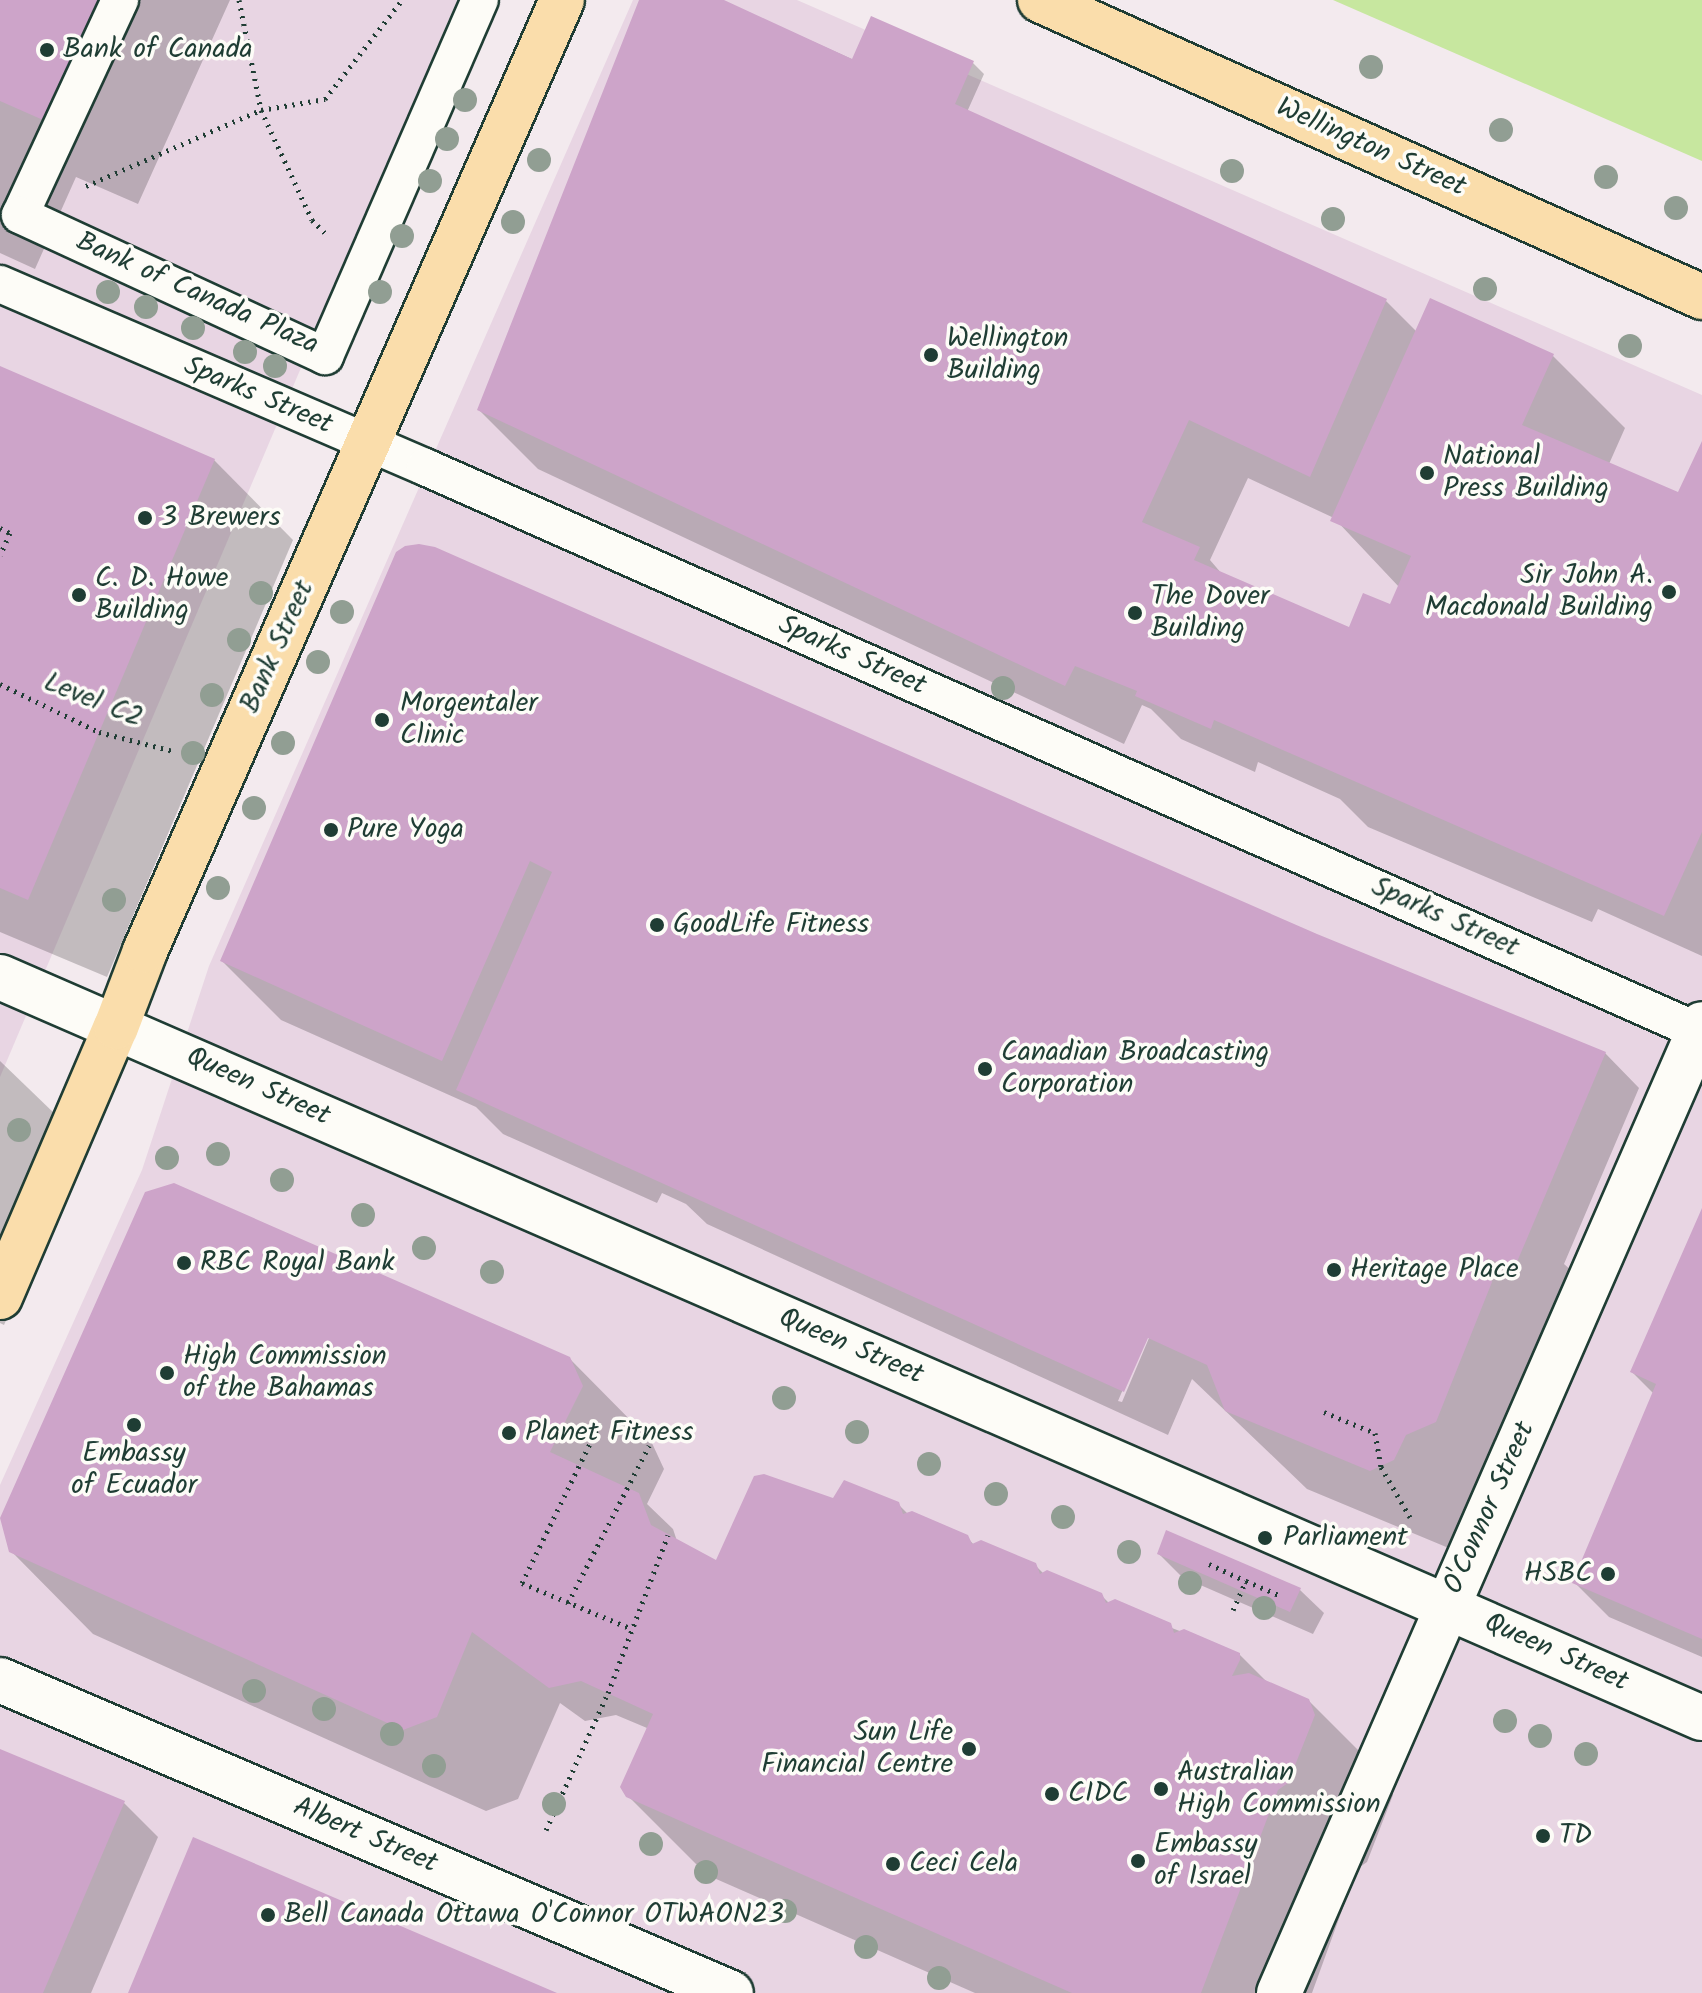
<!DOCTYPE html>
<html>
<head>
<meta charset="utf-8">
<style>
	body { margin:0 }
	#map { position:relative; width:1702px; height:1993px; overflow:hidden; background:#f3eaee; font-family:Kalam,sans-serif }
	div>[style] { position:absolute }
	[style*='--x'] { left:calc(var(--x)*1px); top:calc(var(--y)*1px); width:calc(var(--w)*1px); rotate:calc(var(--a)*1deg) }
	.built>* { inset:0; background:#e8d5e3 }
	.green>* { inset:0; background:#c7e79f }
	.shadow>* { inset:0; background:#0003 }
	.building>* { inset:0; background:#cda4c9 }
	.path>* { height:5px; margin-top:-2.5px; transform-origin:0; background:repeating-linear-gradient(90deg,#1f3d34 0 2px,transparent 0 8px) }
	.roads { filter:drop-shadow(2px 0 #1f3d34) drop-shadow(-2px 0 #1f3d34) drop-shadow(0 2px #1f3d34) drop-shadow(0 -2px #1f3d34) }
	.pedestrian>* { height:36px; margin:-18px; padding:0 18px; transform-origin:18px; border-radius:18px; background:#fdfcf7 }
	.tertiary>* { height:44px; margin:-22px; padding:0 22px; transform-origin:22px; border-radius:22px; background:#fdfcf7 }
	.secondary>* { height:44px; margin:-22px; padding:0 22px; transform-origin:22px; border-radius:22px; background:#fdfcf7 }
	.primary>* { height:44px; margin:-22px; padding:0 22px; transform-origin:22px; border-radius:22px; background:#faddab }
	.trees>* { width:24px; height:24px; margin:-12px; border-radius:50%; background:#919e93 }
	.dots>* { width:22px; height:22px; translate:-50% -50%; box-sizing:border-box; border:4px solid #fdfcf7; border-radius:50% }
	span { translate:-50% -50%; white-space:nowrap; text-align:center; line-height:1.15; -webkit-text-stroke:7px #fdfcf7; paint-order:stroke }
	.poi-label { font-size:28px; color:#1f3d34 }
	.left { translate:0 -50%; text-align:left }
	.right { translate:-100% -50%; text-align:right }
	.street-label { font-size:28px; color:#1f3d34 }
</style>
</head>
<body>
<div id="map">
	<div class="built">
		<i style="clip-path:polygon(0 0,457px 0,0 1077px)"></i>
		<i style="clip-path:polygon(633px 0,797px 0,1702px 395px,1702px 1993px,0 1993px,0 1485px,142px 1170px,209px 966px)"></i>
	</div>
	<div class="green">
		<i style="clip-path:polygon(1333px 0,1702px 0,1702px 161px)"></i>
	</div>
	<div class="shadow">
		<i style="clip-path:polygon(0 0,230px 0,138px 204px,76px 177px,35px 269px,0 253px)"></i>
		<i style="clip-path:polygon(evenodd,642px 0,720px 0,854px 60px,973px 63px,984px 74px,967px 112px,1386px 301px,1417px 332px,1431px 301px,1553px 356px,1625px 428px,1609px 464px,1679px 494px,1702px 446px,1702px 956px,1598px 909px,1592px 922px,1368px 827px,1340px 799px,1258px 762px,1255px 772px,1181px 739px,1151px 709px,1142px 705px,1124px 744px,538px 469px,479px 410px,642px 0,1248px 478px,1334px 518px,1399px 587px,1398px 610px,1350px 629px,1222px 574px,1210px 560px,1248px 478px)"></i>
		<i style="clip-path:polygon(0 369px,214px 460px,293px 540px,107px 977px,0 932px)"></i>
		<i style="clip-path:polygon(evenodd,308px 766px,1316px 936px,1605px 1053px,1639px 1088px,1564px 1264px,1572px 1271px,1451px 1549px,1307px 1489px,1192px 1379px,1168px 1435px,707px 1224px,686px 1204px,662px 1193px,657px 1203px,503px 1134px,476px 1107px,281px 1020px,222px 961px,308px 766px,1203px 1201px,1206px 1203px,1122px 1402px,1118px 1401px,1203px 1201px)"></i>
		<i style="clip-path:polygon(0 1061px,84px 1142px,4px 1325px,0 1323px)"></i>
		<i style="clip-path:polygon(1702px 1213px,1702px 1657px,1609px 1617px,1575px 1583px,1654px 1394px,1632px 1372px)"></i>
		<i style="clip-path:polygon(569px 1358px,651px 1441px,664px 1469px,647px 1504px,673px 1529px,677px 1541px,715px 1561px,834px 1500px,898px 1504px,908px 1514px,967px 1537px,974px 1545px,1035px 1565px,1044px 1574px,1101px 1595px,1110px 1604px,1239px 1654px,1267px 1682px,1308px 1700px,1388px 1780px,1393px 1795px,1367px 1862px,1357px 1869px,1312px 1993px,975px 1993px,707px 1875px,627px 1795px,647px 1728px,616px 1715px,585px 1721px,560px 1703px,518px 1799px,486px 1811px,93px 1634px,11px 1551px)"></i>
		<i style="clip-path:polygon(1159px 1554px,1300px 1590px,1324px 1613px,1313px 1634px,1182px 1577px)"></i>
		<i style="clip-path:polygon(0 1751px,124px 1803px,158px 1837px,91px 1993px,0 1993px)"></i>
	</div>
	<div class="building">
		<i style="clip-path:polygon(0 0,116px 0,59px 127px,0 101px)"></i>
		<i style="clip-path:polygon(639px 0,724px 0,852px 59px,871px 16px,974px 61px,955px 104px,1387px 299px,1310px 477px,1189px 420px,1142px 522px,1200px 547px,1194px 560px,1349px 627px,1363px 593px,1390px 604px,1411px 556px,1330px 521px,1430px 298px,1554px 354px,1522px 425px,1678px 492px,1702px 441px,1702px 832px,1664px 916px,1214px 720px,1211px 729px,1135px 696px,1137px 691px,1075px 666px,1065px 686px,477px 410px)"></i>
		<i style="clip-path:polygon(0 366px,215px 459px,28px 900px,0 888px)"></i>
		<i style="clip-path:polygon(419px 544px,435px 547px,1317px 934px,1606px 1052px,1514px 1269px,1487px 1258px,1492px 1282px,1436px 1422px,1406px 1435px,1394px 1460px,1370px 1471px,1225px 1411px,1207px 1365px,1148px 1338px,1124px 1392px,456px 1090px,552px 872px,530px 861px,442px 1061px,220px 961px,396px 552px,405px 546px)"></i>
		<i style="clip-path:polygon(174px 1183px,570px 1357px,583px 1386px,550px 1452px,639px 1493px,651px 1525px,716px 1560px,754px 1476px,764px 1474px,833px 1498px,844px 1480px,899px 1502px,903px 1514px,912px 1511px,968px 1535px,972px 1544px,981px 1540px,1036px 1563px,1040px 1574px,1047px 1570px,1102px 1593px,1106px 1603px,1115px 1599px,1171px 1623px,1174px 1633px,1184px 1629px,1240px 1653px,1240px 1660px,1232px 1676px,1249px 1673px,1309px 1699px,1315px 1715px,1288px 1783px,1278px 1790px,1201px 1993px,1072px 1993px,626px 1797px,620px 1787px,653px 1714px,581px 1681px,549px 1688px,472px 1632px,437px 1717px,403px 1730px,9px 1552px,0 1518px,145px 1192px)"></i>
		<i style="clip-path:polygon(1702px 1208px,1702px 1639px,1572px 1583px,1656px 1384px,1630px 1372px)"></i>
		<i style="clip-path:polygon(1166px 1530px,1301px 1588px,1290px 1612px,1157px 1554px)"></i>
		<i style="clip-path:polygon(0 1749px,125px 1801px,43px 1993px,0 1993px)"></i>
		<i style="clip-path:polygon(193px 1837px,557px 1993px,128px 1993px)"></i>
	</div>
	<div class="path">
		<i style="--x:239;--y:0;--w:112;--a:78.7"></i>
		<i style="--x:261;--y:110;--w:121;--a:65.1"></i>
		<i style="--x:312;--y:220;--w:21;--a:45"></i>
		<i style="--x:86;--y:186;--w:191;--a:-23.5"></i>
		<i style="--x:261;--y:110;--w:65;--a:-9.8"></i>
		<i style="--x:325;--y:99;--w:125;--a:-52.1"></i>
		<i style="--x:0;--y:528;--w:11;--a:27"></i>
		<i style="--x:10;--y:533;--w:24;--a:114"></i>
		<i style="--x:0;--y:684;--w:110;--a:25.9"></i>
		<i style="--x:99;--y:732;--w:76;--a:14.4"></i>
		<i style="--x:1324;--y:1412;--w:55;--a:22.4"></i>
		<i style="--x:1375;--y:1433;--w:35;--a:80"></i>
		<i style="--x:1381;--y:1467;--w:58;--a:59.9"></i>
		<i style="--x:600;--y:1423;--w:178;--a:116"></i>
		<i style="--x:522;--y:1583;--w:119;--a:22.7"></i>
		<i style="--x:1209;--y:1564;--w:41;--a:24.7"></i>
		<i style="--x:568;--y:1603;--w:177;--a:-62.7"></i>
		<i style="--x:1233;--y:1610;--w:32;--a:-66"></i>
		<i style="--x:1246;--y:1581;--w:38;--a:23"></i>
		<i style="--x:546;--y:1830;--w:150;--a:-65.7"></i>
		<i style="--x:608;--y:1693;--w:169;--a:-69.2"></i>
	</div>
	<div class="roads">
		<div class="pedestrian">
			<i style="--x:120;--y:0;--w:237;--a:114.9"></i>
			<i style="--x:20;--y:215;--w:336;--a:24.8"></i>
			<i style="--x:325;--y:356;--w:388;--a:-66.5"></i>
			<i style="--x:0;--y:284;--w:463;--a:23.3"></i>
			<i style="--x:425;--y:467;--w:1397;--a:23.9"></i>
		</div>
		<div class="tertiary">
			<i style="--x:0;--y:977;--w:1856;--a:23.53"></i>
		</div>
		<div class="secondary">
			<i style="--x:0;--y:1680;--w:795;--a:23.18"></i>
			<i style="--x:1279;--y:1993;--w:1057;--a:-66.42"></i>
		</div>
		<div class="primary">
			<i style="--x:1040;--y:0;--w:726;--a:24.16"></i>
			<i style="--x:0;--y:1297;--w:294;--a:-66.8"></i>
			<i style="--x:116;--y:1027;--w:81;--a:-69.1"></i>
			<i style="--x:145;--y:951;--w:1038;--a:-66.32"></i>
		</div>
	</div>
	<div class="trees">
		<i style="left:1371px;top:67px"></i>
		<i style="left:465px;top:100px"></i>
		<i style="left:1501px;top:130px"></i>
		<i style="left:447px;top:139px"></i>
		<i style="left:539px;top:160px"></i>
		<i style="left:1232px;top:171px"></i>
		<i style="left:1606px;top:177px"></i>
		<i style="left:430px;top:181px"></i>
		<i style="left:1676px;top:208px"></i>
		<i style="left:1333px;top:219px"></i>
		<i style="left:513px;top:222px"></i>
		<i style="left:402px;top:236px"></i>
		<i style="left:1485px;top:289px"></i>
		<i style="left:108px;top:292px"></i>
		<i style="left:380px;top:292px"></i>
		<i style="left:146px;top:307px"></i>
		<i style="left:193px;top:328px"></i>
		<i style="left:1630px;top:346px"></i>
		<i style="left:245px;top:352px"></i>
		<i style="left:275px;top:366px"></i>
		<i style="left:261px;top:593px"></i>
		<i style="left:342px;top:612px"></i>
		<i style="left:239px;top:640px"></i>
		<i style="left:318px;top:662px"></i>
		<i style="left:1003px;top:688px"></i>
		<i style="left:212px;top:695px"></i>
		<i style="left:283px;top:743px"></i>
		<i style="left:193px;top:753px"></i>
		<i style="left:254px;top:808px"></i>
		<i style="left:218px;top:888px"></i>
		<i style="left:114px;top:900px"></i>
		<i style="left:19px;top:1130px"></i>
		<i style="left:218px;top:1154px"></i>
		<i style="left:167px;top:1158px"></i>
		<i style="left:282px;top:1180px"></i>
		<i style="left:363px;top:1215px"></i>
		<i style="left:424px;top:1248px"></i>
		<i style="left:492px;top:1272px"></i>
		<i style="left:784px;top:1398px"></i>
		<i style="left:857px;top:1432px"></i>
		<i style="left:929px;top:1464px"></i>
		<i style="left:996px;top:1494px"></i>
		<i style="left:1063px;top:1517px"></i>
		<i style="left:1129px;top:1552px"></i>
		<i style="left:1190px;top:1583px"></i>
		<i style="left:1264px;top:1608px"></i>
		<i style="left:254px;top:1691px"></i>
		<i style="left:324px;top:1709px"></i>
		<i style="left:1505px;top:1721px"></i>
		<i style="left:392px;top:1734px"></i>
		<i style="left:1540px;top:1736px"></i>
		<i style="left:1586px;top:1754px"></i>
		<i style="left:434px;top:1766px"></i>
		<i style="left:554px;top:1804px"></i>
		<i style="left:651px;top:1844px"></i>
		<i style="left:706px;top:1872px"></i>
		<i style="left:785px;top:1911px"></i>
		<i style="left:866px;top:1947px"></i>
		<i style="left:939px;top:1978px"></i>
	</div>
	<div class="dots">
		<i style="left:47px;top:50px;background:#1f3d34"></i>
		<i style="left:931px;top:355px;background:#1f3d34"></i>
		<i style="left:1427px;top:473px;background:#1f3d34"></i>
		<i style="left:145px;top:518px;background:#1f3d34"></i>
		<i style="left:1669px;top:592px;background:#1f3d34"></i>
		<i style="left:79px;top:595px;background:#1f3d34"></i>
		<i style="left:1135px;top:613px;background:#1f3d34"></i>
		<i style="left:382px;top:720px;background:#1f3d34"></i>
		<i style="left:331px;top:830px;background:#1f3d34"></i>
		<i style="left:657px;top:925px;background:#1f3d34"></i>
		<i style="left:985px;top:1069px;background:#1f3d34"></i>
		<i style="left:184px;top:1263px;background:#1f3d34"></i>
		<i style="left:1334px;top:1270px;background:#1f3d34"></i>
		<i style="left:167px;top:1373px;background:#1f3d34"></i>
		<i style="left:134px;top:1425px;background:#1f3d34"></i>
		<i style="left:509px;top:1433px;background:#1f3d34"></i>
		<i style="left:1265px;top:1538px;background:#1f3d34"></i>
		<i style="left:1608px;top:1574px;background:#1f3d34"></i>
		<i style="left:969px;top:1749px;background:#1f3d34"></i>
		<i style="left:1161px;top:1789px;background:#1f3d34"></i>
		<i style="left:1052px;top:1794px;background:#1f3d34"></i>
		<i style="left:1543px;top:1836px;background:#1f3d34"></i>
		<i style="left:1138px;top:1861px;background:#1f3d34"></i>
		<i style="left:893px;top:1864px;background:#1f3d34"></i>
		<i style="left:268px;top:1915px;background:#1f3d34"></i>
	</div>
	<div class="poi-label">
		<span class="left" style="left:63px;top:50px">Bank of Canada</span>
		<span class="left" style="left:947px;top:355px">Wellington<br>Building</span>
		<span class="left" style="left:1443px;top:473px">National<br>Press Building</span>
		<span class="left" style="left:161px;top:518px">3 Brewers</span>
		<span class="right" style="left:1653px;top:592px">Sir John A.<br>Macdonald Building</span>
		<span class="left" style="left:95px;top:595px">C. D. Howe<br>Building</span>
		<span class="left" style="left:1151px;top:613px">The Dover<br>Building</span>
		<span class="left" style="left:400px;top:720px">Morgentaler<br>Clinic</span>
		<span class="left" style="left:347px;top:830px">Pure Yoga</span>
		<span class="left" style="left:673px;top:925px">GoodLife Fitness</span>
		<span class="left" style="left:1001px;top:1069px">Canadian Broadcasting<br>Corporation</span>
		<span class="left" style="left:200px;top:1263px">RBC Royal Bank</span>
		<span class="left" style="left:1350px;top:1270px">Heritage Place</span>
		<span class="left" style="left:183px;top:1373px">High Commission<br>of the Bahamas</span>
		<span class="left" style="left:525px;top:1433px">Planet Fitness</span>
		<span style="left:134px;top:1470px">Embassy<br>of Ecuador</span>
		<span class="left" style="left:1283px;top:1538px">Parliament</span>
		<span class="right" style="left:1592px;top:1574px">HSBC</span>
		<span class="right" style="left:953px;top:1749px">Sun Life<br>Financial Centre</span>
		<span class="left" style="left:1177px;top:1789px">Australian<br>High Commission</span>
		<span class="left" style="left:1068px;top:1794px">CIDC</span>
		<span class="left" style="left:1559px;top:1836px">TD</span>
		<span class="left" style="left:1154px;top:1861px">Embassy<br>of Israel</span>
		<span class="left" style="left:909px;top:1864px">Ceci Cela</span>
		<span class="left" style="left:284px;top:1915px">Bell Canada Ottawa O'Connor OTWAON23</span>
	</div>
	<div class="street-label">
		<span style="left:1371px;top:148px;rotate:24deg">Wellington Street</span>
		<span style="left:197px;top:294px;rotate:24deg">Bank of Canada Plaza</span>
		<span style="left:258px;top:396px;rotate:23deg">Sparks Street</span>
		<span style="left:278px;top:647px;rotate:-66deg">Bank Street</span>
		<span style="left:852px;top:656px;rotate:24deg">Sparks Street</span>
		<span style="left:93px;top:701px;rotate:22deg">Level C2</span>
		<span style="left:1445px;top:918px;rotate:24deg">Sparks Street</span>
		<span style="left:258px;top:1087px;rotate:24deg">Queen Street</span>
		<span style="left:851px;top:1347px;rotate:23deg">Queen Street</span>
		<span style="left:1490px;top:1508px;rotate:-66deg">O'Connor Street</span>
		<span style="left:1556px;top:1653px;rotate:24deg">Queen Street</span>
		<span style="left:365px;top:1836px;rotate:23deg">Albert Street</span>
	</div>
</div>
</body>
</html>
